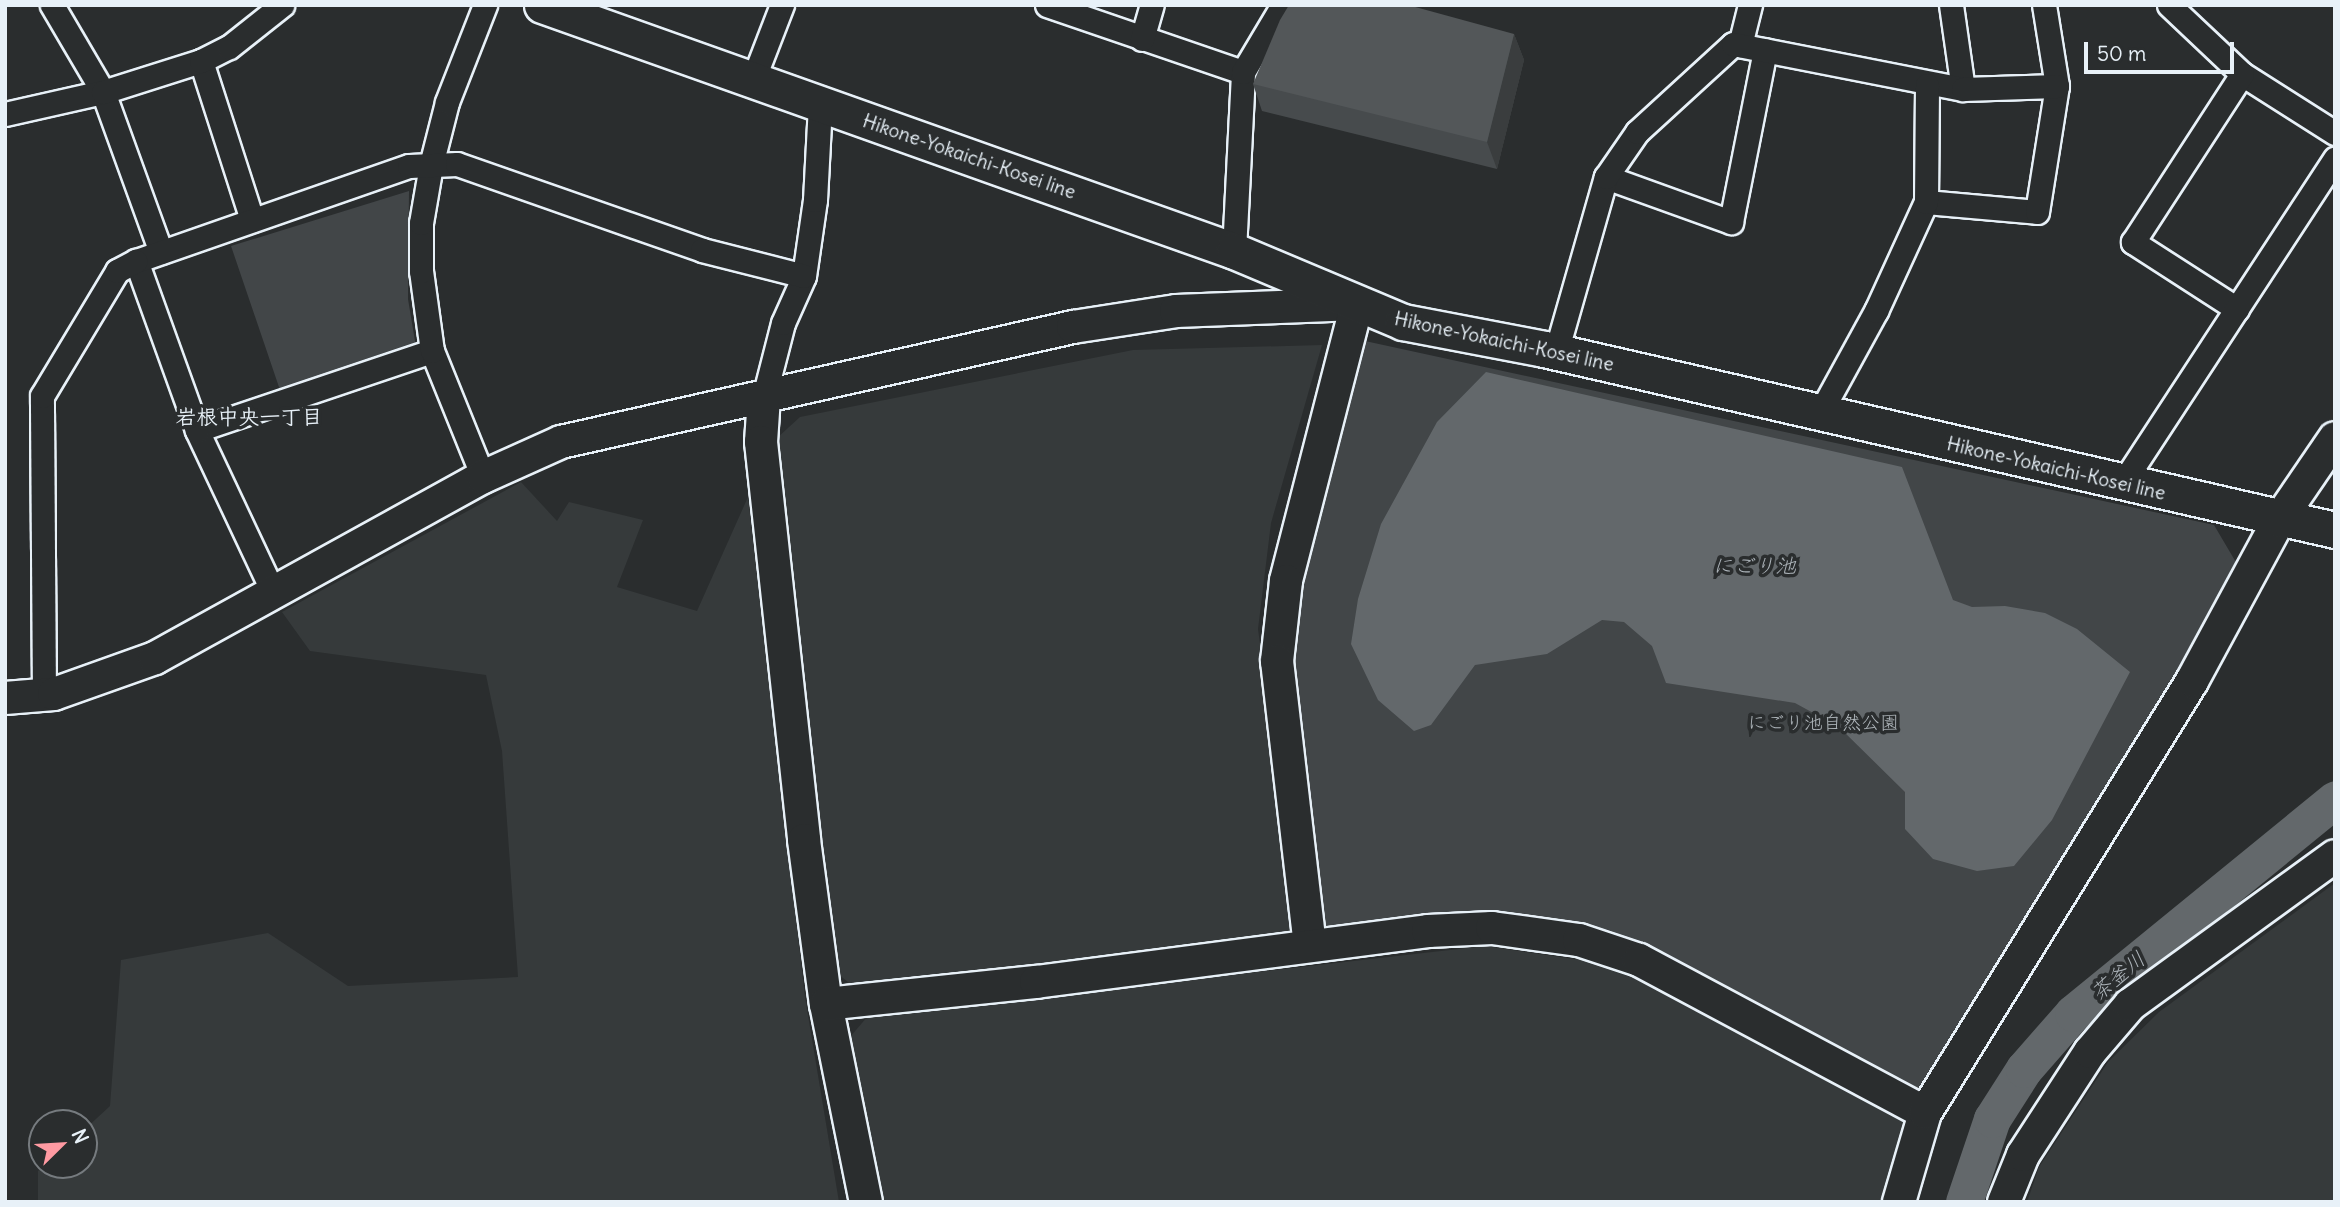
<!DOCTYPE html>
<html>
<head>
<meta charset="utf-8">
<style>
	body { margin:0 }
	#map { position:relative; width:2340px; height:1207px; overflow:hidden; background:#2a2d2e; font-family:Delius,"Klee One",sans-serif }
	div>[style] { position:absolute }
	[style*='--x'] { left:calc(var(--x)*1px); top:calc(var(--y)*1px); width:calc(var(--w)*1px); rotate:calc(var(--a)*1deg) }
	.built>* { inset:0; background:#363a3b }
	.green>* { inset:0; background:#424648 }
	.water>* { inset:0; background:#63686b }
	.river>* { height:37px; margin:-18.5px; padding:0 18.5px; transform-origin:18.5px; border-radius:18.5px; background:#63686b }
	.roads { filter:drop-shadow(2px 0 #e8f1f8) drop-shadow(-2px 0 #e8f1f8) drop-shadow(0 2px #e8f1f8) drop-shadow(0 -2px #e8f1f8) }
	.street>* { height:23px; margin:-11.5px; padding:0 11.5px; transform-origin:11.5px; border-radius:11.5px; background:#2a2d2e }
	.secondary>* { height:32px; margin:-16px; padding:0 16px; transform-origin:16px; border-radius:16px; background:#2a2d2e }
	.primary>* { height:35px; margin:-17.5px; padding:0 17.5px; transform-origin:17.5px; border-radius:17.5px; background:#2a2d2e }
	.wall>* { inset:0; background:#474b4d }
	.shaded-wall>* { inset:0; background:#3a3d3e }
	.building>* { inset:0; background:#535759 }
	span { translate:-50% -50%; white-space:nowrap; text-align:center; line-height:1.15; -webkit-text-stroke:7px #2a2d2e; paint-order:stroke }
	.street-label { font-size:19px; color:#e8f1f8 }
	.park-label { font-size:19px; color:#aeb5ba }
	.neighbourhood-label { font-size:21px; color:#e8f1f8; font-weight:700 }
	.water-label { font-size:21px; color:#acb3b9; font-style:italic }
	.frame { position:absolute; inset:0; border:7px solid #e8f1f8; pointer-events:none }
	.north { position:absolute; left:28px; top:1109px; width:70px; height:70px; box-sizing:border-box; background:#2a2d2e; border:2px solid #767b7f; border-radius:50%; rotate:66deg; font-size:19px; font-weight:700; line-height:28px; text-align:center; color:#e8f1f8 }
	.north::after { content:''; display:block; margin:auto; width:24px; height:32px; background:#ff9aa2; clip-path:polygon(50% 0,100% 100%,50% 72%,0 100%) }
	.scale { position:absolute; left:2084px; top:42px; width:150px; height:32px; box-sizing:border-box; border:4px solid #e8f1f8; border-top:0; padding-left:9px; font-size:21px; line-height:24px; white-space:nowrap; color:#e8f1f8; -webkit-text-stroke:5px #2a2d2e; paint-order:stroke }
</style>
</head>
<body>
<div id="map">
	<div class="built">
		<i style="clip-path:polygon(1322px 345px,1271px 523px,1258px 629px,1298px 919px,1289px 935px,855px 988px,837px 973px,777px 438px,800px 417px,1133px 350px)"></i>
		<i style="clip-path:polygon(521px 482px,557px 521px,569px 502px,643px 520px,617px 587px,697px 611px,748px 497px,805px 997px,839px 1202px,38px 1202px,38px 1171px,45px 1165px,84px 1165px,84px 1130px,110px 1106px,121px 960px,268px 933px,348px 986px,518px 977px,502px 751px,486px 675px,310px 651px,282px 612px)"></i>
		<i style="clip-path:polygon(2335px 883px,2335px 1202px,2027px 1202px,2039px 1167px,2108px 1062px,2159px 1012px)"></i>
		<i style="clip-path:polygon(1485px 946px,1595px 962px,1681px 993px,1903px 1114px,1907px 1128px,1882px 1202px,883px 1202px,850px 1037px,868px 1016px)"></i>
	</div>
	<div class="green">
		<i style="clip-path:polygon(409px 191px,408px 299px,416px 347px,281px 393px,231px 246px)"></i>
		<i style="clip-path:polygon(1365px 341px,2214px 525px,2237px 564px,2160px 712px,1922px 1092px,1912px 1090px,1676px 959px,1609px 930px,1526px 916px,1471px 915px,1333px 931px,1318px 925px,1288px 636px,1354px 348px)"></i>
	</div>
	<div class="water">
		<i style="clip-path:polygon(1486px 372px,1902px 467px,1953px 600px,1972px 607px,2005px 606px,2045px 613px,2077px 629px,2130px 672px,2052px 820px,2014px 866px,1977px 871px,1933px 859px,1905px 829px,1905px 792px,1839px 727px,1795px 703px,1666px 683px,1652px 646px,1624px 622px,1602px 620px,1547px 654px,1475px 665px,1431px 725px,1414px 731px,1378px 700px,1351px 644px,1358px 599px,1381px 524px,1437px 422px)"></i>
	</div>
	<div class="river">
		<i style="--x:1964;--y:1202;--w:88;--a:-71.4"></i>
		<i style="--x:1992;--y:1119;--w:59;--a:-57.4"></i>
		<i style="--x:2024;--y:1069;--w:74;--a:-48.8"></i>
		<i style="--x:2073;--y:1013;--w:338;--a:-39.2"></i>
	</div>
	<div class="roads">
		<div class="street">
			<i style="--x:52;--y:5;--w:101;--a:59.6"></i>
			<i style="--x:103;--y:92;--w:170;--a:70.1"></i>
			<i style="--x:1047;--y:5;--w:207;--a:18.9"></i>
			<i style="--x:1951;--y:5;--w:85;--a:81.9"></i>
			<i style="--x:2169;--y:5;--w:100;--a:43.4"></i>
			<i style="--x:2242;--y:74;--w:110;--a:32.4"></i>
			<i style="--x:1142;--y:39;--w:35;--a:-74"></i>
			<i style="--x:1740;--y:45;--w:41;--a:-76"></i>
			<i style="--x:201;--y:61;--w:167;--a:72.2"></i>
			<i style="--x:753;--y:80;--w:80;--a:-68.9"></i>
			<i style="--x:5;--y:114;--w:100;--a:-12.7"></i>
			<i style="--x:103;--y:92;--w:103;--a:-17.6"></i>
			<i style="--x:201;--y:61;--w:31;--a:-27"></i>
			<i style="--x:229;--y:47;--w:68;--a:-38.4"></i>
			<i style="--x:1606;--y:177;--w:133;--a:19.8"></i>
			<i style="--x:1731;--y:222;--w:175;--a:-78.8"></i>
			<i style="--x:1926;--y:202;--w:111;--a:5.1"></i>
			<i style="--x:2037;--y:212;--w:128;--a:-81"></i>
			<i style="--x:2057;--y:86;--w:82;--a:-99.1"></i>
			<i style="--x:1234;--y:251;--w:179;--a:-87.1"></i>
			<i style="--x:1243;--y:72;--w:78;--a:-59.2"></i>
			<i style="--x:2237;--y:309;--w:124;--a:-147.2"></i>
			<i style="--x:2133;--y:242;--w:200;--a:-57"></i>
			<i style="--x:1556;--y:352;--w:182;--a:-74.1"></i>
			<i style="--x:1606;--y:177;--w:55;--a:-55.4"></i>
			<i style="--x:1637;--y:132;--w:130;--a:-42.5"></i>
			<i style="--x:1733;--y:44;--w:234;--a:11.1"></i>
			<i style="--x:1963;--y:89;--w:94;--a:-1.8"></i>
			<i style="--x:764;--y:397;--w:76;--a:-75.6"></i>
			<i style="--x:783;--y:323;--w:51;--a:-65.9"></i>
			<i style="--x:804;--y:276;--w:77;--a:-81.8"></i>
			<i style="--x:815;--y:200;--w:96;--a:-87"></i>
			<i style="--x:1819;--y:415;--w:119;--a:-61.3"></i>
			<i style="--x:1876;--y:311;--w:120;--a:-65.4"></i>
			<i style="--x:1926;--y:202;--w:117;--a:-89.5"></i>
			<i style="--x:197;--y:430;--w:248;--a:-18.6"></i>
			<i style="--x:483;--y:477;--w:136;--a:-112"></i>
			<i style="--x:432;--y:351;--w:81;--a:-97.8"></i>
			<i style="--x:421;--y:271;--w:48;--a:-90"></i>
			<i style="--x:421;--y:223;--w:59;--a:-80.2"></i>
			<i style="--x:431;--y:165;--w:65;--a:-75.7"></i>
			<i style="--x:447;--y:102;--w:104;--a:-68.6"></i>
			<i style="--x:2122;--y:484;--w:389;--a:-56.8"></i>
			<i style="--x:274;--y:594;--w:181;--a:-115.2"></i>
			<i style="--x:197;--y:430;--w:180;--a:-109.8"></i>
			<i style="--x:136;--y:261;--w:289;--a:-19.2"></i>
			<i style="--x:409;--y:166;--w:48;--a:-2.4"></i>
			<i style="--x:457;--y:164;--w:260;--a:19.3"></i>
			<i style="--x:702;--y:250;--w:105;--a:14.3"></i>
			<i style="--x:44;--y:695;--w:299;--a:-90.4"></i>
			<i style="--x:42;--y:396;--w:146;--a:-59"></i>
			<i style="--x:117;--y:271;--w:21;--a:-28"></i>
		</div>
		<div class="secondary">
			<i style="--x:764;--y:397;--w:45;--a:93.8"></i>
			<i style="--x:761;--y:442;--w:400;--a:83.8"></i>
			<i style="--x:804;--y:840;--w:165;--a:82.4"></i>
			<i style="--x:826;--y:1004;--w:202;--a:78.6"></i>
			<i style="--x:5;--y:698;--w:49;--a:-4.7"></i>
			<i style="--x:54;--y:694;--w:107;--a:-19.6"></i>
			<i style="--x:155;--y:658;--w:375;--a:-28.9"></i>
			<i style="--x:483;--y:477;--w:85;--a:-24.2"></i>
			<i style="--x:561;--y:442;--w:525;--a:-12.66"></i>
			<i style="--x:1073;--y:327;--w:104;--a:-8.8"></i>
			<i style="--x:1176;--y:311;--w:181;--a:-2.2"></i>
			<i style="--x:1357;--y:304;--w:286;--a:104.4"></i>
			<i style="--x:1286;--y:581;--w:81;--a:96.4"></i>
			<i style="--x:1277;--y:661;--w:286;--a:83.4"></i>
			<i style="--x:826;--y:1004;--w:211;--a:-6"></i>
			<i style="--x:1036;--y:982;--w:395;--a:-7.4"></i>
			<i style="--x:1428;--y:931;--w:64;--a:-2.7"></i>
			<i style="--x:1492;--y:928;--w:88;--a:7.9"></i>
			<i style="--x:1579;--y:940;--w:63;--a:18.4"></i>
			<i style="--x:1639;--y:960;--w:324;--a:28.1"></i>
			<i style="--x:1899;--y:1202;--w:93;--a:-73.7"></i>
			<i style="--x:1925;--y:1113;--w:508;--a:-58.28"></i>
			<i style="--x:2192;--y:681;--w:183;--a:-61.6"></i>
			<i style="--x:2279;--y:520;--w:99;--a:-55.7"></i>
			<i style="--x:2004;--y:1202;--w:51;--a:-68"></i>
			<i style="--x:2023;--y:1155;--w:123;--a:-57"></i>
			<i style="--x:2090;--y:1052;--w:62;--a:-49.6"></i>
			<i style="--x:2130;--y:1005;--w:253;--a:-36"></i>
		</div>
		<div class="primary">
			<i style="--x:542;--y:5;--w:734;--a:19.57"></i>
			<i style="--x:1234;--y:251;--w:183;--a:22.8"></i>
			<i style="--x:1403;--y:322;--w:144;--a:10.8"></i>
			<i style="--x:1544;--y:349;--w:811;--a:12.89"></i>
		</div>
	</div>
	<div class="wall">
		<i style="clip-path:polygon(1514px 34px,1524px 60px,1497px 169px,1262px 111px,1253px 84px)"></i>
	</div>
	<div class="shaded-wall">
		<i style="clip-path:polygon(1514px 34px,1524px 60px,1497px 169px,1487px 142px)"></i>
	</div>
	<div class="building">
		<i style="clip-path:polygon(1289px 5px,1408px 5px,1514px 34px,1487px 142px,1253px 84px,1280px 20px)"></i>
	</div>
	<div class="street-label">
		<span style="left:969px;top:157px;rotate:19deg">Hikone-Yokaichi-Kosei line</span>
		<span style="left:1504px;top:342px;rotate:12deg">Hikone-Yokaichi-Kosei line</span>
		<span style="left:2056px;top:469px;rotate:13deg">Hikone-Yokaichi-Kosei line</span>
	</div>
	<div class="park-label">
		<span style="left:1823px;top:723px">にごり池自然公園</span>
	</div>
	<div class="neighbourhood-label">
		<span style="left:249px;top:417px">岩根中央一丁目</span>
	</div>
	<div class="water-label">
		<span style="left:1754px;top:566px">にごり池</span>
		<span style="left:2118px;top:976px;rotate:-39deg">茶釜川</span>
	</div>
	<div class="frame"></div>
	<div class="north">N</div>
	<div class="scale">50 m</div>
</div>
</body>
</html>
